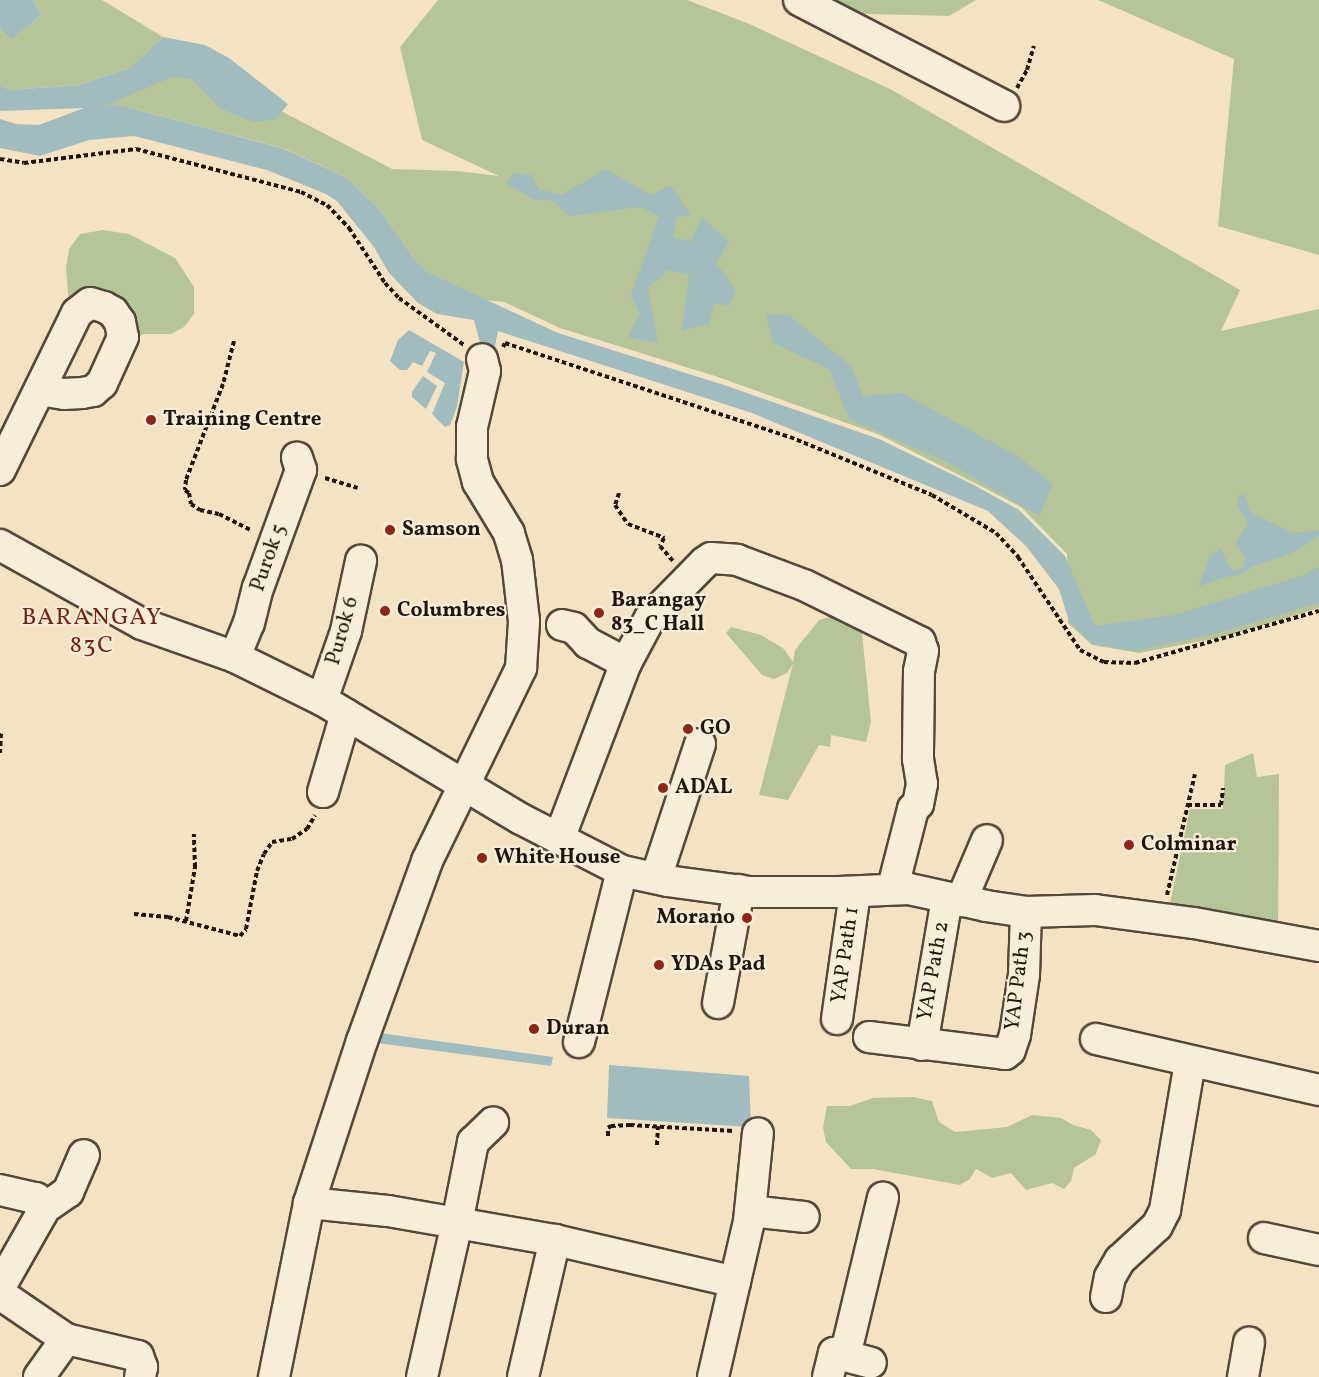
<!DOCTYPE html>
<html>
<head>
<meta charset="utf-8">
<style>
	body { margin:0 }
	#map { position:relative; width:1319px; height:1377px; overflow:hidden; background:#f3e3c3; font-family:Vollkorn,serif }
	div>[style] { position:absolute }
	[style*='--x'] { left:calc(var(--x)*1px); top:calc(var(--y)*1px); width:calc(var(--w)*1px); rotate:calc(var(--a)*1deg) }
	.green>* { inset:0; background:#b6c597 }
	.water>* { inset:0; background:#a0bcbe }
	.path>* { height:4px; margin-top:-2px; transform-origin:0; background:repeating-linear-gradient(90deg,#20140b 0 4.5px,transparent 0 7.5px) }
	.roads { filter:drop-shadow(2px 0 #554839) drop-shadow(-2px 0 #554839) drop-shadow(0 2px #554839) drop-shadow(0 -2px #554839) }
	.minor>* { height:30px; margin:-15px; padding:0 15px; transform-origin:15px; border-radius:15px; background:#f7edd8 }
	.dots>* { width:16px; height:16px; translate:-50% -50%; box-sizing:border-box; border:3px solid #f7edd8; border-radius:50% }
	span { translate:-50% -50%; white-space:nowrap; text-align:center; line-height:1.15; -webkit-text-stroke:4.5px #f7edd8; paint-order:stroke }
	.poi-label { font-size:21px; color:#20140b; font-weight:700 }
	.left { translate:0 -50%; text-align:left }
	.right { translate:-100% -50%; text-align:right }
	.street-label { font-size:21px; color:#20140b }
	.quarter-label { font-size:24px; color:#7a1f14; letter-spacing:1.5px }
</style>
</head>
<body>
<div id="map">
	<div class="green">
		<i style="clip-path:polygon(33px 0,102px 0,163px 37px,155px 45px,392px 169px,457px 171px,499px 176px,422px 140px,400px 47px,438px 0,687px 0,747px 23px,890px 89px,1240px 290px,1221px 331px,1319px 309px,1319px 608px,1228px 636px,1139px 653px,1092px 645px,1068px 623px,1067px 554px,1021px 507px,973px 482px,880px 435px,718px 377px,560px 328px,504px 302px,473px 299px,429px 273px,414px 259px,381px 211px,347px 178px,286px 149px,119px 105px,100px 108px,132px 67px,80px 85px,9px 90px,0 85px,0 29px,11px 40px,41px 15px)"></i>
		<i style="clip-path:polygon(792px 0,976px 0,949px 16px,789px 12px)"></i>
		<i style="clip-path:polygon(1098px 0,1319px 0,1319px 255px,1218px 226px,1234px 59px)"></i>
		<i style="clip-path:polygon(103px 230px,129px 234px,175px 258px,194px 287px,194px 314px,184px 327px,171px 334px,143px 334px,126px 347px,129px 333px,69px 305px,66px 268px,69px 249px,80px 234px)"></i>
		<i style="clip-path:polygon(843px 613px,862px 633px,871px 722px,866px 742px,831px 735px,830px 747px,819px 745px,788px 800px,759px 795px,793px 664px,787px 673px,774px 679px,762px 675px,726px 633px,731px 627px,761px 635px,784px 649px,793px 662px,795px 650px,819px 620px)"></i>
		<i style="clip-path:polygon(1253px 753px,1257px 777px,1279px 774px,1278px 930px,1168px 913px,1190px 809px,1223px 809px,1225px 765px)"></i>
		<i style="clip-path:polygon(913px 1097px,932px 1101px,939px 1122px,955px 1132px,1007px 1127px,1032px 1115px,1061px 1118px,1073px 1125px,1091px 1130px,1101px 1140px,1096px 1154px,1074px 1168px,1071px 1181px,1064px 1189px,1052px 1183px,1026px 1190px,1011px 1173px,992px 1178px,976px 1169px,970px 1179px,960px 1185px,873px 1169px,851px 1169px,826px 1142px,823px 1128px,827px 1106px,850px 1106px,873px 1098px)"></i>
	</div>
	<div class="water">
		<i style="clip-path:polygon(0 0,33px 0,41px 15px,11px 40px,0 29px)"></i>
		<i style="clip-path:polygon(163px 37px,205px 45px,229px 58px,288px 104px,276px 119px,254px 122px,220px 108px,191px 79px,172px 77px,102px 107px,119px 105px,285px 149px,347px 178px,381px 211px,414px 259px,429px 273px,558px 333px,724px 385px,879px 439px,970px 483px,1019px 510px,1065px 556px,1095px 626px,1174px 615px,1305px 575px,1319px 566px,1319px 603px,1222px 632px,1136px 651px,1093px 644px,1069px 621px,1059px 589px,1026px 546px,988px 511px,752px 413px,498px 331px,493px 356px,483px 354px,474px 320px,437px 314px,418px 303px,389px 273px,374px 247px,337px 201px,326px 194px,267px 170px,134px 136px,89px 140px,40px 156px,0 148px,0 119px,16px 124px,39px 125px,84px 108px,0 111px,0 85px,9px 90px,80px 85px,132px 67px)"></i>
		<i style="clip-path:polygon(605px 169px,651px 195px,670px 185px,691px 215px,676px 218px,673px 237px,690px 242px,702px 217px,729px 242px,716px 263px,736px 290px,729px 306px,715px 303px,709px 324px,682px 331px,689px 275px,668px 270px,648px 288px,658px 343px,627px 337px,640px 314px,631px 295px,659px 216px,640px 207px,569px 216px,551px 200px,534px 199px,505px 183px,515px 173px,532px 175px,539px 189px,562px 195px)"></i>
		<i style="clip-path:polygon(766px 314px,789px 315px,852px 367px,863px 396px,902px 393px,1019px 457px,1053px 485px,1039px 516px,949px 463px,849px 419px,829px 369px,773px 343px)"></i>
		<i style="clip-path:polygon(409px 330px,464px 362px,457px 407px,450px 425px,445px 427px,432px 414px,445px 383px,427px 372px,436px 353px,430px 351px,422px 366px,413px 362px,407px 370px,400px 370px,390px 361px,398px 340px)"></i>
		<i style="clip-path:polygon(423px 376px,437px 386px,426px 409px,412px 397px,412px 392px)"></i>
		<i style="clip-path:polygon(1244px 493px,1251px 513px,1293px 533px,1319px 530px,1319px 536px,1290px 554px,1251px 567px,1244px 573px,1222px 578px,1198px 587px,1210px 556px,1220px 548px,1232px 571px,1242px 569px,1246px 558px,1235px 544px,1248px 523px,1237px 505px,1238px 497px)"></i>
		<i style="clip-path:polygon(365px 1031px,553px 1057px,551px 1066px,362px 1041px)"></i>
		<i style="clip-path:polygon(609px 1065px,749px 1076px,751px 1127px,607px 1118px)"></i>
	</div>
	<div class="path">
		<i style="--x:1017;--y:88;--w:21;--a:-61"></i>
		<i style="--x:1027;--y:70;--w:25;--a:-74"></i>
		<i style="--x:0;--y:159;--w:24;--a:9"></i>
		<i style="--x:24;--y:163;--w:113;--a:-7.1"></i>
		<i style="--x:136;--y:149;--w:171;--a:14.6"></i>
		<i style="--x:301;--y:192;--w:29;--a:27"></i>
		<i style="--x:327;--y:205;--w:32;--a:46"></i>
		<i style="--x:349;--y:228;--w:66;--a:56.8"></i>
		<i style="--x:385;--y:283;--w:21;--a:47"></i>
		<i style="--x:399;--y:298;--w:80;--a:35.9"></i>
		<i style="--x:234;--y:341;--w:44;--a:104.3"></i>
		<i style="--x:223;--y:384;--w:103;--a:111.1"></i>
		<i style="--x:186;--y:480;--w:10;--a:96"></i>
		<i style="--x:185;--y:490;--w:5;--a:37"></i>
		<i style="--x:189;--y:493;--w:11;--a:80"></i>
		<i style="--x:191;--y:504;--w:11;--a:34"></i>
		<i style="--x:200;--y:510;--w:19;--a:12"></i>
		<i style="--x:219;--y:514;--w:37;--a:27"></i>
		<i style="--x:503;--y:347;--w:4;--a:-63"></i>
		<i style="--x:505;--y:343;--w:300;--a:18.3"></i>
		<i style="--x:790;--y:437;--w:153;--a:22.2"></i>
		<i style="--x:932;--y:495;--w:74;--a:30.7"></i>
		<i style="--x:996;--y:533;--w:33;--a:47"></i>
		<i style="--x:1018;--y:557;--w:112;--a:56.3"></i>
		<i style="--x:1080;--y:650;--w:27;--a:27"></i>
		<i style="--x:1104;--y:662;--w:31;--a:2"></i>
		<i style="--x:1135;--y:663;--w:191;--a:-15.8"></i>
		<i style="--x:325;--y:478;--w:34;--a:17"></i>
		<i style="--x:619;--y:493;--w:13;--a:108"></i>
		<i style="--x:615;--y:505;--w:23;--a:56"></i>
		<i style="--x:628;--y:524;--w:39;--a:21"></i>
		<i style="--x:664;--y:538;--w:9;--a:117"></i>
		<i style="--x:660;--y:546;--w:21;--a:49"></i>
		<i style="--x:0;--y:753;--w:20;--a:-87"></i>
		<i style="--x:1188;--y:805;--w:33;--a:0"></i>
		<i style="--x:1221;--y:805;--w:17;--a:-83"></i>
		<i style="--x:1167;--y:895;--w:124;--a:-77"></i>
		<i style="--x:134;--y:914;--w:34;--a:5"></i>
		<i style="--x:168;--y:917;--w:74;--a:14.8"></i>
		<i style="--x:240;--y:936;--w:9;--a:-49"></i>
		<i style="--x:246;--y:929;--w:59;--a:-79.3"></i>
		<i style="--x:257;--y:871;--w:18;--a:-68"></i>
		<i style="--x:264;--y:854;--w:14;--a:-56"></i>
		<i style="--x:272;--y:842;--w:20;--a:-9"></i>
		<i style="--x:292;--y:839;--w:18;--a:-34"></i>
		<i style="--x:307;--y:829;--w:16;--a:-60"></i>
		<i style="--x:186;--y:921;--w:55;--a:-80.5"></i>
		<i style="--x:195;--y:867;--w:33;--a:-92"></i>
		<i style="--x:608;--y:1136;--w:8;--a:-90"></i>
		<i style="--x:608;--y:1128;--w:4;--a:-34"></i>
		<i style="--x:611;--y:1126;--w:19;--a:-3"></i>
		<i style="--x:630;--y:1125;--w:104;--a:3.3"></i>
		<i style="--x:657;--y:1145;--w:19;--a:-87"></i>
	</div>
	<div class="roads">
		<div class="minor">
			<i style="--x:799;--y:0;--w:231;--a:27.3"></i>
			<i style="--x:0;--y:470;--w:175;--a:-63.9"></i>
			<i style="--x:77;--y:313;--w:16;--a:-38"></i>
			<i style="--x:90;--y:303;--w:15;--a:16"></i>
			<i style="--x:104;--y:307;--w:10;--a:29"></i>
			<i style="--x:113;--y:312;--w:12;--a:55"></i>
			<i style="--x:120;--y:322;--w:15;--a:79"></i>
			<i style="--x:123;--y:337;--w:51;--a:114.5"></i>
			<i style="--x:102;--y:383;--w:12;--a:138"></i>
			<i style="--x:93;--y:391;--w:11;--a:170"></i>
			<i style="--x:82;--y:393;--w:18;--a:177"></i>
			<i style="--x:64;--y:394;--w:24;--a:-171"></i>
			<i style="--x:0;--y:545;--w:162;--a:29.1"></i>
			<i style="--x:142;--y:624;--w:99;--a:19.5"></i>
			<i style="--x:235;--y:657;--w:97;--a:26.3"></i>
			<i style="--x:322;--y:700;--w:232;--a:30.9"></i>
			<i style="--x:521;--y:819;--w:114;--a:27.2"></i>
			<i style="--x:622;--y:871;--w:46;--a:12.5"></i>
			<i style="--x:667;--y:881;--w:82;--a:7.7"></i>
			<i style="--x:748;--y:892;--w:91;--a:0"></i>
			<i style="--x:839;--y:892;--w:70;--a:-2.5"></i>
			<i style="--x:909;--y:889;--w:79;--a:12.4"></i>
			<i style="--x:986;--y:906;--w:40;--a:8.5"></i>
			<i style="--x:1026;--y:912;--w:69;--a:-1.7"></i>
			<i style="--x:1095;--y:910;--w:100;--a:7.5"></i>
			<i style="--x:1194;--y:923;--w:127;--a:10.4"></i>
			<i style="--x:562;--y:625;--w:12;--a:14"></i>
			<i style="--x:574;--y:628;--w:21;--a:47"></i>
			<i style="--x:588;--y:643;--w:43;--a:27.8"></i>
			<i style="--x:235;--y:657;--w:37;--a:-68"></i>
			<i style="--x:249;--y:623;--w:36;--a:-76"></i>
			<i style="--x:258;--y:588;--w:126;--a:-70"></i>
			<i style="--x:301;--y:470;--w:13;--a:-108"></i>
			<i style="--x:322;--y:700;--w:73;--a:-70.8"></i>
			<i style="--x:346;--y:631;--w:72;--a:-77.9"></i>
			<i style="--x:323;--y:792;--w:81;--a:-73.6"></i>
			<i style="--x:559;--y:839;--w:188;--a:-69.2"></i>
			<i style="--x:626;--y:663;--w:51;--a:-61.9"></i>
			<i style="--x:650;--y:618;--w:78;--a:-45.5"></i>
			<i style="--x:705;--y:562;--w:7;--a:-34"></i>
			<i style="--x:711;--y:558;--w:26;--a:4"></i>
			<i style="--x:737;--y:560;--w:72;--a:20.5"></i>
			<i style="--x:804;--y:585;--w:129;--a:26.2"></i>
			<i style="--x:920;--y:642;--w:9;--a:72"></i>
			<i style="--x:923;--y:651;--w:20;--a:101"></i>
			<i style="--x:919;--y:671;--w:88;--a:90.7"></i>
			<i style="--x:918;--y:759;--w:25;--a:81"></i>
			<i style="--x:922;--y:784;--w:20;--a:101"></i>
			<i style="--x:918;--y:804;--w:7;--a:135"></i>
			<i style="--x:913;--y:809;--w:81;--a:104.4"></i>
			<i style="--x:656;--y:878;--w:141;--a:-71.8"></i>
			<i style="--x:961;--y:901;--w:66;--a:-66.9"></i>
			<i style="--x:718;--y:1003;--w:115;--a:-79.5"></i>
			<i style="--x:837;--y:1019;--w:128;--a:-81.9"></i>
			<i style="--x:869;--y:1037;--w:137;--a:7.1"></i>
			<i style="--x:1005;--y:1054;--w:6;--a:-39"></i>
			<i style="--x:1010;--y:1050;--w:16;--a:-72"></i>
			<i style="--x:1015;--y:1035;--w:61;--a:-81.5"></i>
			<i style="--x:1024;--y:975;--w:63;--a:-88.2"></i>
			<i style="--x:1096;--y:1039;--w:229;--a:12.9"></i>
			<i style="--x:579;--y:1042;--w:176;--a:-75.9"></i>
			<i style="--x:922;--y:1045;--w:149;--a:-80.3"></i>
			<i style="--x:0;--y:1190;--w:37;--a:13"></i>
			<i style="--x:36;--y:1198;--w:16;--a:68"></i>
			<i style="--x:42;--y:1213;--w:85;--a:119.6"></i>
			<i style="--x:309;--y:1203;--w:79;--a:5.8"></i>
			<i style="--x:388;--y:1211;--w:169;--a:9.9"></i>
			<i style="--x:555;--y:1240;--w:185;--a:13.1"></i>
			<i style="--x:42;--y:1210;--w:32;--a:-35"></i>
			<i style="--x:68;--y:1192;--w:40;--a:-66.6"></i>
			<i style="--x:750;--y:1211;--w:54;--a:6.3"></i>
			<i style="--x:1264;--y:1238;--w:56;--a:12.3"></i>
			<i style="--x:0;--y:1294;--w:80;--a:34.3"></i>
			<i style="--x:66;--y:1339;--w:74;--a:13.3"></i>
			<i style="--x:138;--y:1356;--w:12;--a:70"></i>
			<i style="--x:142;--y:1367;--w:10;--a:101"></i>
			<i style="--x:1106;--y:1297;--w:20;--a:-79"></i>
			<i style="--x:1110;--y:1277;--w:20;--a:-60"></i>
			<i style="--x:1120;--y:1260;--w:50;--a:-42.6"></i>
			<i style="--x:1157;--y:1226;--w:18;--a:-63"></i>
			<i style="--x:1165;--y:1210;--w:150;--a:-80.4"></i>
			<i style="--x:845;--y:1356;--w:163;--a:-76.5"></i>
			<i style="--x:39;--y:1377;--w:47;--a:-54.6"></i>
			<i style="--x:274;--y:1377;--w:177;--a:-78.6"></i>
			<i style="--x:309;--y:1203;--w:170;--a:-71.9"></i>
			<i style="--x:362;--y:1041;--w:191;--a:-70.1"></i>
			<i style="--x:427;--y:861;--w:215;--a:-64"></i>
			<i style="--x:521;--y:668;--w:47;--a:-86.3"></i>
			<i style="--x:524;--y:621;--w:61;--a:-96.5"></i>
			<i style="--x:517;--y:560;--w:28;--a:-107"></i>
			<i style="--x:509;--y:533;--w:60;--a:-121.3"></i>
			<i style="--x:478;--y:482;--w:24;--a:-105"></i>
			<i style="--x:472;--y:459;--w:32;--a:-90"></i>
			<i style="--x:472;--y:427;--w:57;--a:-76.9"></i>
			<i style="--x:485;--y:371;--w:12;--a:-104"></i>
			<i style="--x:422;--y:1377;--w:158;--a:-77.2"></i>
			<i style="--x:457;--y:1223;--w:83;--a:-78.8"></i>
			<i style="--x:473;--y:1142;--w:28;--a:-44"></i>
			<i style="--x:523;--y:1377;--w:141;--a:-76.9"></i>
			<i style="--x:713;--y:1377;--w:160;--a:-77"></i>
			<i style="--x:749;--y:1221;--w:88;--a:-84.2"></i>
			<i style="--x:828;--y:1377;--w:25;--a:-76"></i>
			<i style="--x:834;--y:1353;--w:38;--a:15"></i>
			<i style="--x:1243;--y:1377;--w:35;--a:-80"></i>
		</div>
	</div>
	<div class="dots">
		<i style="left:151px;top:420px;background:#8f2418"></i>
		<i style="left:390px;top:530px;background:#8f2418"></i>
		<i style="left:385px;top:611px;background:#8f2418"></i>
		<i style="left:599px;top:613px;background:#8f2418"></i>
		<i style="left:688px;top:729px;background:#8f2418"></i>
		<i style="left:663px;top:788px;background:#8f2418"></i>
		<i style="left:1129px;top:845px;background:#8f2418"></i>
		<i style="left:482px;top:858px;background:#8f2418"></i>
		<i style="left:747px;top:918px;background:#8f2418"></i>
		<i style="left:659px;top:965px;background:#8f2418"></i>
		<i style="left:534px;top:1029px;background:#8f2418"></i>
	</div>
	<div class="poi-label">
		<span class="left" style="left:163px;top:420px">Training Centre</span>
		<span class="left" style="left:402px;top:530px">Samson</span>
		<span class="left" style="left:611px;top:613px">Barangay<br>83_C Hall</span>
		<span class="left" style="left:397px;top:611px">Columbres</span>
		<span class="left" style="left:700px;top:729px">GO</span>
		<span class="left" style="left:675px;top:788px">ADAL</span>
		<span class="left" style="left:1141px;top:845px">Colminar</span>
		<span class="left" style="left:494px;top:858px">White House</span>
		<span class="right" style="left:735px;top:918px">Morano</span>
		<span class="left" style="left:671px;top:965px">YDAs Pad</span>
		<span class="left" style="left:546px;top:1029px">Duran</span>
	</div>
	<div class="street-label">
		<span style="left:269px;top:558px;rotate:-71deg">Purok 5</span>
		<span style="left:343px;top:631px;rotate:-74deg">Purok 6</span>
		<span style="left:846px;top:955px;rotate:-82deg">YAP Path 1</span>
		<span style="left:934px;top:971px;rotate:-80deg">YAP Path 2</span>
		<span style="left:1019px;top:981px;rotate:-83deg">YAP Path 3</span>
	</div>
	<div class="quarter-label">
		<span style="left:92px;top:633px">BARANGAY<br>83C</span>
	</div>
</div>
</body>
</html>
